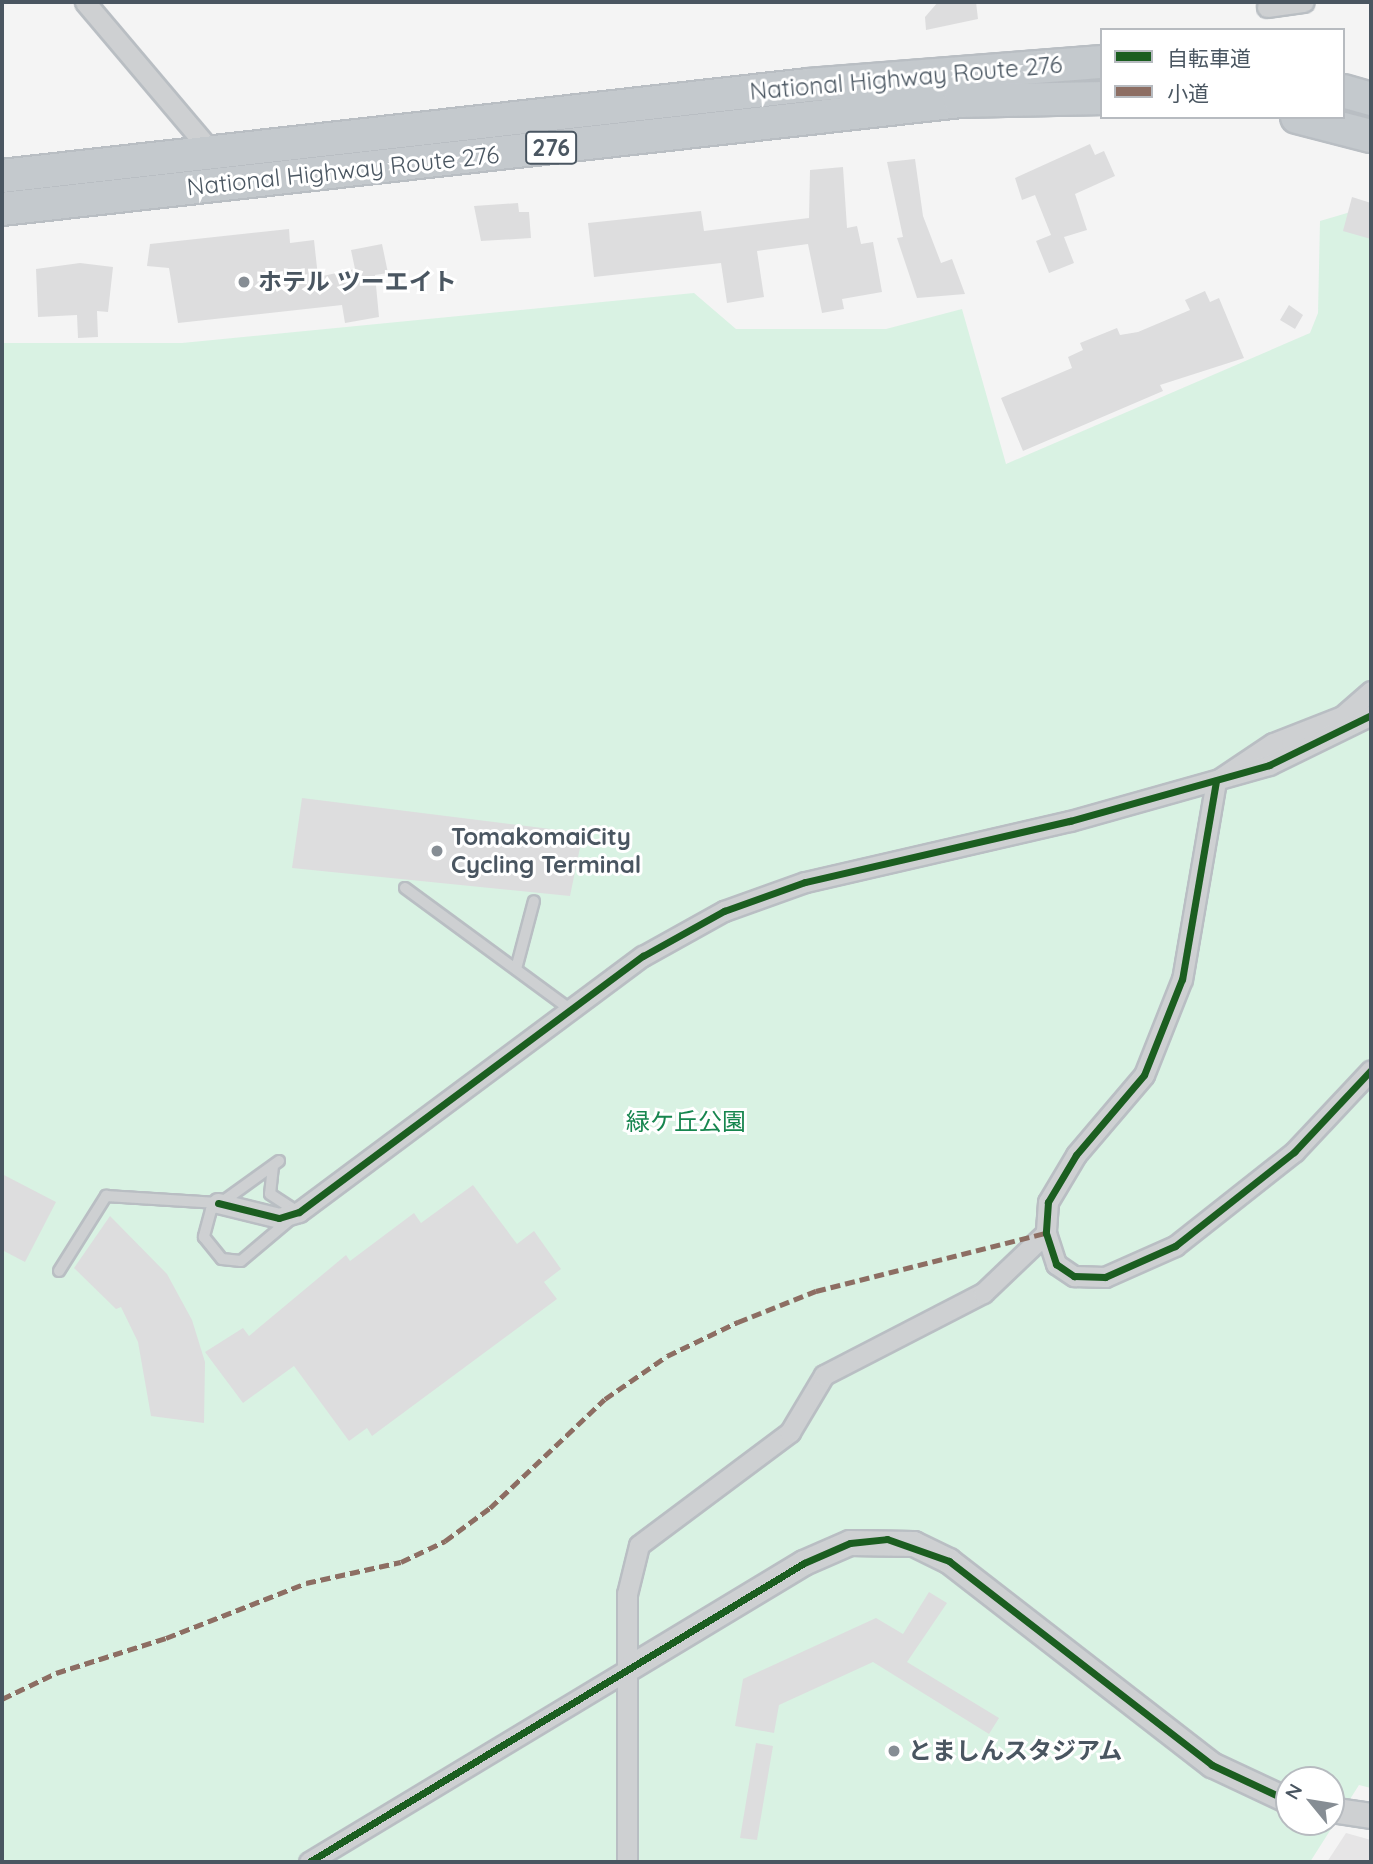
<!DOCTYPE html>
<html>
<head>
<meta charset="utf-8">
<style>
	body { margin:0 }
	#map { position:relative; width:1373px; height:1864px; overflow:hidden; background:#f4f4f4; font-family:Quicksand,"Noto Sans JP",sans-serif }
	div>[style] { position:absolute }
	[style*='--x'] { left:calc(var(--x)*1px); top:calc(var(--y)*1px); width:calc(var(--w)*1px); rotate:calc(var(--a)*1deg) }
	.education>* { inset:0; background:#e6e5e6 }
	.green>* { inset:0; background:#d9f2e3 }
	.building>* { inset:0; background:#ddddde }
	.roads { filter:drop-shadow(2px 0 #b9bec3) drop-shadow(-2px 0 #b9bec3) drop-shadow(0 2px #b9bec3) drop-shadow(0 -2px #b9bec3) }
	.service>* { height:10px; margin:-5px; padding:0 5px; transform-origin:5px; border-radius:5px; background:#ced0d2 }
	.minor>* { height:19px; margin:-9.5px; padding:0 9.5px; transform-origin:9.5px; border-radius:9.5px; background:#ced0d2 }
	.tertiary>* { height:24px; margin:-12px; padding:0 12px; transform-origin:12px; border-radius:12px; background:#ced0d2 }
	.trunk>* { height:32px; margin:-16px; padding:0 16px; transform-origin:16px; border-radius:16px; background:#c4c9cd }
	.quiet>* { height:5px; margin-top:-2.5px; transform-origin:0; background:repeating-linear-gradient(90deg,#8d6e63 0 10px,transparent 0 15px) }
	.cycleway>* { height:7px; margin:-3.5px; padding:0 3.5px; transform-origin:3.5px; border-radius:3.5px; background:#1b5e20 }
	.dots>* { width:19px; height:19px; translate:-50% -50%; box-sizing:border-box; border:4px solid #fff; border-radius:50% }
	span { translate:-50% -50%; white-space:nowrap; text-align:center; line-height:1.15; -webkit-text-stroke:6px #fff; paint-order:stroke }
	.shield-label span { padding:2px 5px; background:#fff; border:2px solid; border-radius:5px; -webkit-text-stroke-width:0 }
	.shield-label { font-size:23px; color:#4a5661; font-weight:700 }
	.street-label { font-size:24px; color:#4a5661 }
	.poi-label { font-size:24px; color:#4a5661; font-weight:700 }
	.left { translate:0 -50%; text-align:left }
	.park-label { font-size:24px; color:#17864f }
	.frame { position:absolute; inset:0; border:4px solid #4a5661; pointer-events:none }
	.legend { position:absolute; left:1100px; top:28px; width:245px; height:91px; box-sizing:border-box; background:#fff; border:2px solid #b7bbc0; margin:0; padding:9px 12px; list-style:none; font-size:21px; color:#4a5661 }
	.legend li { display:flex; align-items:center; gap:14px; height:35px }
	.legend b { width:35px; border:2px solid #b7bbc0 }
	.north { position:absolute; left:1275px; top:1766px; width:70px; height:70px; box-sizing:border-box; background:#fff; border:2px solid #b7bbc0; border-radius:50%; rotate:300deg; font-size:19px; font-weight:700; line-height:28px; text-align:center; color:#4a5661 }
	.north::after { content:''; display:block; margin:auto; width:24px; height:32px; background:#868d94; clip-path:polygon(50% 0,100% 100%,50% 72%,0 100%) }
</style>
</head>
<body>
<div id="map">
	<div class="education">
		<i style="clip-path:polygon(1346px 1833px,1371px 1840px,1371px 1862px,1327px 1862px)"></i>
	</div>
	<div class="green">
		<i style="clip-path:polygon(evenodd,1371px 206px,1371px 1788px,1359px 1785px,1310px 1862px,2px 1862px,2px 343px,182px 343px,694px 293px,736px 329px,886px 329px,962px 309px,1006px 464px,1310px 333px,1318px 313px,1320px 221px,1371px 206px,1289px 1780px,1331px 1780px,1331px 1822px,1289px 1822px,1289px 1780px)"></i>
	</div>
	<div class="building">
		<i style="clip-path:polygon(938px 2px,976px 2px,978px 19px,926px 30px,925px 17px)"></i>
		<i style="clip-path:polygon(1090px 144px,1095px 155px,1104px 151px,1115px 176px,1075px 194px,1087px 230px,1064px 237px,1074px 263px,1049px 273px,1036px 241px,1051px 235px,1035px 195px,1022px 200px,1015px 178px)"></i>
		<i style="clip-path:polygon(915px 159px,923px 216px,941px 263px,952px 259px,965px 294px,917px 298px,897px 238px,903px 237px,887px 162px)"></i>
		<i style="clip-path:polygon(843px 167px,847px 228px,857px 226px,861px 244px,873px 242px,882px 292px,842px 299px,844px 309px,822px 313px,808px 244px,757px 251px,764px 297px,727px 303px,721px 263px,594px 277px,588px 223px,701px 211px,704px 231px,809px 218px,810px 170px)"></i>
		<i style="clip-path:polygon(1352px 197px,1371px 203px,1371px 239px,1343px 231px)"></i>
		<i style="clip-path:polygon(518px 203px,519px 212px,529px 212px,531px 238px,481px 241px,474px 206px)"></i>
		<i style="clip-path:polygon(289px 229px,290px 243px,314px 240px,318px 277px,355px 269px,351px 250px,382px 244px,388px 273px,375px 275px,379px 317px,345px 323px,342px 305px,178px 323px,169px 268px,147px 266px,150px 244px)"></i>
		<i style="clip-path:polygon(80px 263px,113px 267px,108px 312px,97px 311px,98px 337px,78px 338px,77px 315px,38px 317px,36px 269px)"></i>
		<i style="clip-path:polygon(1205px 291px,1210px 302px,1219px 298px,1244px 358px,1160px 385px,1163px 391px,1023px 451px,1001px 398px,1072px 368px,1068px 357px,1083px 350px,1080px 343px,1117px 328px,1120px 335px,1138px 332px,1190px 310px,1185px 300px)"></i>
		<i style="clip-path:polygon(1289px 305px,1303px 315px,1295px 329px,1280px 320px)"></i>
		<i style="clip-path:polygon(302px 798px,583px 833px,570px 896px,292px 868px)"></i>
		<i style="clip-path:polygon(2px 1174px,56px 1202px,25px 1262px,2px 1250px)"></i>
		<i style="clip-path:polygon(473px 1185px,517px 1244px,534px 1231px,561px 1269px,544px 1282px,557px 1299px,372px 1436px,367px 1428px,349px 1441px,294px 1366px,243px 1403px,205px 1352px,243px 1328px,249px 1336px,346px 1255px,350px 1261px,414px 1213px,421px 1223px)"></i>
		<i style="clip-path:polygon(110px 1216px,167px 1274px,192px 1320px,205px 1362px,204px 1423px,151px 1416px,138px 1342px,121px 1307px,116px 1309px,74px 1268px)"></i>
		<i style="clip-path:polygon(929px 1592px,947px 1603px,907px 1662px,999px 1718px,989px 1734px,873px 1662px,779px 1705px,774px 1733px,735px 1726px,743px 1679px,876px 1618px,903px 1634px)"></i>
		<i style="clip-path:polygon(756px 1743px,773px 1746px,757px 1840px,740px 1838px)"></i>
	</div>
	<div class="roads">
		<div class="service">
			<i style="--x:405;--y:888;--w:206;--a:36.3"></i>
			<i style="--x:516;--y:969;--w:70;--a:-75.2"></i>
			<i style="--x:279;--y:1161;--w:84;--a:144.2"></i>
			<i style="--x:211;--y:1210;--w:28;--a:105"></i>
			<i style="--x:204;--y:1237;--w:28;--a:51"></i>
			<i style="--x:222;--y:1259;--w:19;--a:6"></i>
			<i style="--x:241;--y:1261;--w:75;--a:-40.1"></i>
			<i style="--x:273;--y:1166;--w:28;--a:96"></i>
			<i style="--x:270;--y:1194;--w:27;--a:33"></i>
			<i style="--x:59;--y:1271;--w:89;--a:-57.9"></i>
			<i style="--x:106;--y:1196;--w:112;--a:3.6"></i>
		</div>
		<div class="minor">
			<i style="--x:85;--y:2;--w:204;--a:49.8"></i>
			<i style="--x:1267;--y:7;--w:37;--a:-8"></i>
			<i style="--x:1371;--y:691;--w:38;--a:139"></i>
			<i style="--x:1342;--y:716;--w:74;--a:158.6"></i>
			<i style="--x:1273;--y:743;--w:69;--a:146.3"></i>
			<i style="--x:1216;--y:781;--w:201;--a:99.7"></i>
			<i style="--x:1182;--y:979;--w:103;--a:111.6"></i>
			<i style="--x:1144;--y:1075;--w:105;--a:130.4"></i>
			<i style="--x:1076;--y:1155;--w:55;--a:120.8"></i>
			<i style="--x:1048;--y:1202;--w:31;--a:94"></i>
			<i style="--x:1046;--y:1233;--w:33;--a:72"></i>
			<i style="--x:1056;--y:1264;--w:22;--a:34"></i>
			<i style="--x:1074;--y:1276;--w:31;--a:2"></i>
			<i style="--x:1105;--y:1277;--w:77;--a:-23.9"></i>
			<i style="--x:1175;--y:1246;--w:152;--a:-38.3"></i>
			<i style="--x:1294;--y:1152;--w:112;--a:-46.8"></i>
			<i style="--x:218;--y:1203;--w:63;--a:13.8"></i>
			<i style="--x:279;--y:1218;--w:21;--a:-17"></i>
			<i style="--x:299;--y:1212;--w:429;--a:-36.7"></i>
			<i style="--x:643;--y:956;--w:93;--a:-29.1"></i>
			<i style="--x:724;--y:911;--w:86;--a:-19.7"></i>
			<i style="--x:805;--y:882;--w:272;--a:-13"></i>
			<i style="--x:1070;--y:821;--w:207;--a:-15.7"></i>
			<i style="--x:1269;--y:765;--w:114;--a:-26.1"></i>
			<i style="--x:309;--y:1862;--w:375;--a:-31.1"></i>
			<i style="--x:627;--y:1862;--w:268;--a:-90"></i>
			<i style="--x:627;--y:1594;--w:50;--a:-76.2"></i>
			<i style="--x:639;--y:1545;--w:189;--a:-36.8"></i>
			<i style="--x:790;--y:1432;--w:66;--a:-59.2"></i>
			<i style="--x:824;--y:1375;--w:179;--a:-27.3"></i>
			<i style="--x:983;--y:1293;--w:87;--a:-43.6"></i>
		</div>
		<div class="tertiary">
			<i style="--x:630;--y:1668;--w:203;--a:-31.1"></i>
			<i style="--x:804;--y:1563;--w:50;--a:-23.5"></i>
			<i style="--x:850;--y:1543;--w:64;--a:0.9"></i>
			<i style="--x:914;--y:1544;--w:39;--a:26"></i>
			<i style="--x:949;--y:1561;--w:333;--a:37.8"></i>
			<i style="--x:1212;--y:1765;--w:85;--a:25.1"></i>
			<i style="--x:1331;--y:1810;--w:40;--a:8.5"></i>
		</div>
		<div class="trunk">
			<i style="--x:1343;--y:91;--w:29;--a:16"></i>
			<i style="--x:1297;--y:117;--w:76;--a:14.4"></i>
			<i style="--x:2;--y:176;--w:811;--a:-6.44"></i>
			<i style="--x:808;--y:85;--w:295;--a:-4.5"></i>
			<i style="--x:2;--y:209;--w:964;--a:-6.43"></i>
			<i style="--x:960;--y:101;--w:142;--a:-1.2"></i>
		</div>
	</div>
	<div class="quiet">
		<i style="--x:2;--y:1699;--w:60;--a:-25.7"></i>
		<i style="--x:56;--y:1673;--w:115;--a:-17.7"></i>
		<i style="--x:166;--y:1638;--w:150;--a:-21.4"></i>
		<i style="--x:306;--y:1583;--w:97;--a:-12.5"></i>
		<i style="--x:401;--y:1562;--w:49;--a:-25.5"></i>
		<i style="--x:445;--y:1541;--w:56;--a:-36.3"></i>
		<i style="--x:490;--y:1508;--w:158;--a:-43.5"></i>
		<i style="--x:605;--y:1399;--w:75;--a:-34.7"></i>
		<i style="--x:667;--y:1356;--w:79;--a:-25.6"></i>
		<i style="--x:738;--y:1322;--w:84;--a:-21.7"></i>
		<i style="--x:816;--y:1291;--w:237;--a:-14.2"></i>
	</div>
	<div class="cycleway">
		<i style="--x:1216;--y:781;--w:201;--a:99.7"></i>
		<i style="--x:1182;--y:979;--w:103;--a:111.6"></i>
		<i style="--x:1144;--y:1075;--w:105;--a:130.4"></i>
		<i style="--x:1076;--y:1155;--w:55;--a:120.8"></i>
		<i style="--x:1048;--y:1202;--w:31;--a:94"></i>
		<i style="--x:1046;--y:1233;--w:33;--a:72"></i>
		<i style="--x:1056;--y:1264;--w:22;--a:34"></i>
		<i style="--x:1074;--y:1276;--w:31;--a:2"></i>
		<i style="--x:1105;--y:1277;--w:77;--a:-23.9"></i>
		<i style="--x:1175;--y:1246;--w:152;--a:-38.3"></i>
		<i style="--x:1294;--y:1152;--w:112;--a:-46.8"></i>
		<i style="--x:218;--y:1203;--w:63;--a:13.8"></i>
		<i style="--x:279;--y:1218;--w:21;--a:-17"></i>
		<i style="--x:299;--y:1212;--w:429;--a:-36.7"></i>
		<i style="--x:643;--y:956;--w:93;--a:-29.1"></i>
		<i style="--x:724;--y:911;--w:86;--a:-19.7"></i>
		<i style="--x:805;--y:882;--w:272;--a:-13"></i>
		<i style="--x:1070;--y:821;--w:207;--a:-15.7"></i>
		<i style="--x:1269;--y:765;--w:114;--a:-26.1"></i>
		<i style="--x:309;--y:1862;--w:578;--a:-31.13"></i>
		<i style="--x:804;--y:1563;--w:50;--a:-23.5"></i>
		<i style="--x:850;--y:1543;--w:37;--a:-6"></i>
		<i style="--x:887;--y:1539;--w:66;--a:19.5"></i>
		<i style="--x:949;--y:1561;--w:333;--a:37.8"></i>
		<i style="--x:1212;--y:1765;--w:85;--a:25.1"></i>
	</div>
	<div class="dots">
		<i style="left:244px;top:282px;background:#868d94"></i>
		<i style="left:437px;top:851px;background:#868d94"></i>
		<i style="left:894px;top:1751px;background:#868d94"></i>
	</div>
	<div class="shield-label">
		<span style="left:551px;top:148px">276</span>
	</div>
	<div class="street-label">
		<span style="left:906px;top:78px;rotate:-5deg">National Highway Route 276</span>
		<span style="left:343px;top:171px;rotate:-6deg">National Highway Route 276</span>
	</div>
	<div class="poi-label">
		<span class="left" style="left:258px;top:282px">ホテル ツーエイト</span>
		<span class="left" style="left:451px;top:851px">TomakomaiCity<br>Cycling Terminal</span>
		<span class="left" style="left:908px;top:1751px">とましんスタジアム</span>
	</div>
	<div class="park-label">
		<span style="left:686px;top:1122px">緑ケ丘公園</span>
	</div>
	<div class="frame"></div>
	<ul class="legend">
	<li><b style="height:9px;background:#1b5e20"></b>自転車道</li>
	<li><b style="height:9px;background:#8d6e63"></b>小道</li>
	</ul>
	<div class="north">N</div>
</div>
</body>
</html>
